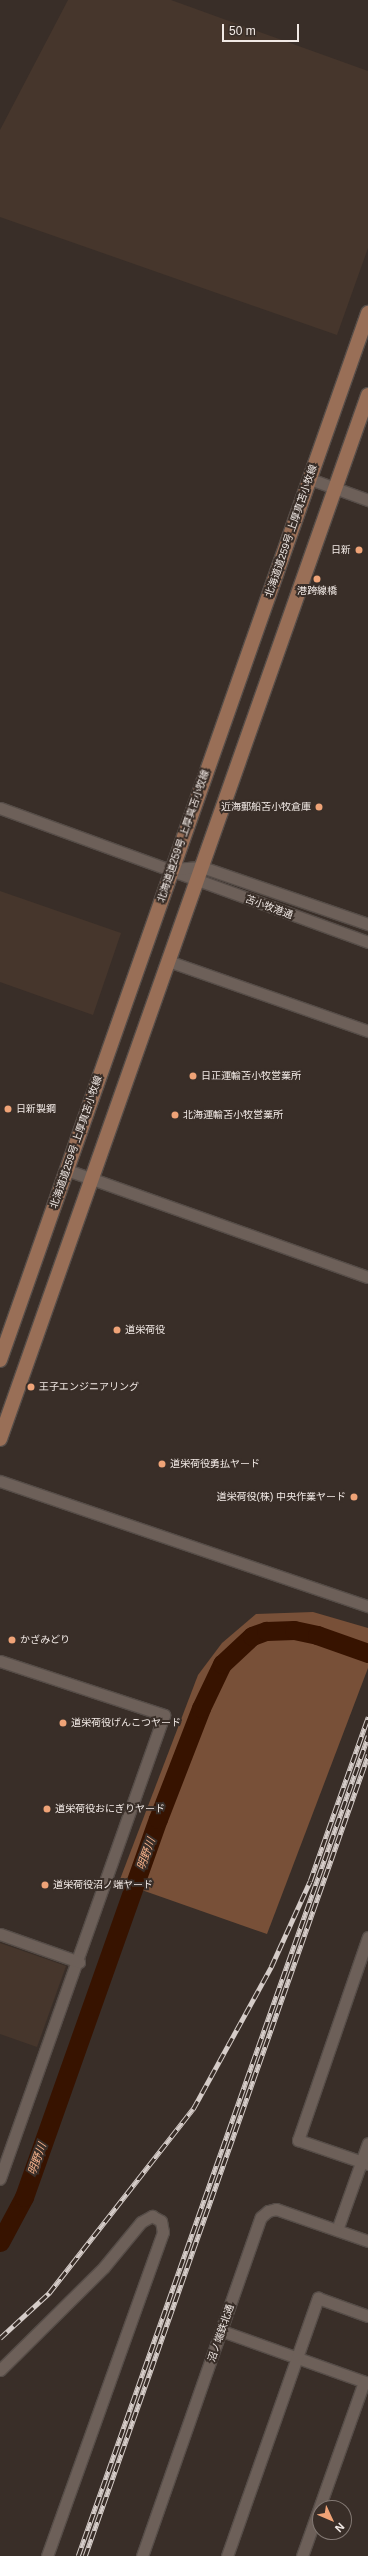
<!DOCTYPE html>
<html>
<head>
<meta charset="utf-8">
<style>
	body { margin:0 }
	#map { position:relative; width:368px; height:2556px; overflow:hidden; background:#392e28; font-family:Arial,"Noto Sans JP",sans-serif }
	div>[style] { position:absolute }
	[style*='--x'] { left:calc(var(--x)*1px); top:calc(var(--y)*1px); width:calc(var(--w)*1px); rotate:calc(var(--a)*1deg) }
	.built>* { inset:0; background:#46362c }
	.green>* { inset:0; background:#785038 }
	.river>* { height:19px; margin:-9.5px; padding:0 9.5px; transform-origin:9.5px; border-radius:9.5px; background:#371300 }
	.roads { filter:drop-shadow(1px 0 #564d48) drop-shadow(-1px 0 #564d48) drop-shadow(0 1px #564d48) drop-shadow(0 -1px #564d48) }
	.minor>* { height:11px; margin:-5.5px; padding:0 5.5px; transform-origin:5.5px; border-radius:5.5px; background:#6d6059 }
	.major>* { height:14px; margin:-7px; padding:0 7px; transform-origin:7px; border-radius:7px; background:#996f57 }
	.rail>* { height:4.5px; margin-top:-2.25px; transform-origin:0; background:repeating-linear-gradient(90deg,#392e28 0 9px,#d5ccc8 0 18px); box-sizing:border-box; border-block:1px solid #d5ccc8 }
	.dots>* { width:11px; height:11px; translate:-50% -50%; box-sizing:border-box; border:2px solid #392e28; border-radius:50% }
	span { translate:-50% -50%; white-space:nowrap; text-align:center; line-height:1.15; -webkit-text-stroke:4px #392e28; paint-order:stroke }
	.street-label { font-size:10px; color:#f1e9e5 }
	.poi-label { font-size:10px; color:#f1e9e5 }
	.right { translate:-100% -50%; text-align:right }
	.left { translate:0 -50%; text-align:left }
	.water-label { font-size:11px; color:#f8b38c; font-style:italic }
	.north { position:absolute; left:312px; top:2500px; width:40px; height:40px; box-sizing:border-box; background:#392e28; border:1px solid #837974; border-radius:50%; rotate:134deg; font-size:11px; font-weight:700; line-height:16px; text-align:center; color:#f1e9e5 }
	.north::after { content:''; display:block; margin:auto; width:14px; height:18px; background:#efa377; clip-path:polygon(50% 0,100% 100%,50% 72%,0 100%) }
	.scale { position:absolute; left:222px; top:24px; width:77px; height:18px; box-sizing:border-box; border:2px solid #f1e9e5; border-top:0; padding-left:5px; font-size:12px; line-height:14px; white-space:nowrap; color:#f1e9e5; -webkit-text-stroke:3px #392e28; paint-order:stroke }
</style>
</head>
<body>
<div id="map">
	<div class="built">
		<i style="clip-path:polygon(68px 0,171px 0,368px 71px,368px 248px,337px 335px,0 217px,0 130px)"></i>
		<i style="clip-path:polygon(0 891px,121px 933px,93px 1015px,0 982px)"></i>
		<i style="clip-path:polygon(0 1943px,66px 1966px,37px 2047px,0 2034px)"></i>
	</div>
	<div class="green">
		<i style="clip-path:polygon(313px 1612px,368px 1628px,368px 1668px,267px 1934px,119px 1882px,198px 1675px,222px 1643px,256px 1614px)"></i>
	</div>
	<div class="river">
		<i style="--x:0;--y:2242;--w:51;--a:-61.9"></i>
		<i style="--x:24;--y:2197;--w:401;--a:-70.5"></i>
		<i style="--x:158;--y:1819;--w:119;--a:-68.8"></i>
		<i style="--x:201;--y:1708;--w:49;--a:-64.5"></i>
		<i style="--x:222;--y:1664;--w:41;--a:-43"></i>
		<i style="--x:252;--y:1636;--w:15;--a:-20"></i>
		<i style="--x:266;--y:1631;--w:28;--a:-2"></i>
		<i style="--x:294;--y:1630;--w:24;--a:12"></i>
		<i style="--x:317;--y:1635;--w:54;--a:19.4"></i>
	</div>
	<div class="roads">
		<div class="minor">
			<i style="--x:310;--y:479;--w:62;--a:19.9"></i>
			<i style="--x:0;--y:808;--w:392;--a:20"></i>
			<i style="--x:172;--y:869;--w:30;--a:-4"></i>
			<i style="--x:202;--y:867;--w:176;--a:19"></i>
			<i style="--x:168;--y:961;--w:212;--a:19.3"></i>
			<i style="--x:67;--y:1170;--w:319;--a:19.6"></i>
			<i style="--x:0;--y:1481;--w:389;--a:18.8"></i>
			<i style="--x:0;--y:1661;--w:173;--a:18.2"></i>
			<i style="--x:164;--y:1715;--w:492;--a:109.5"></i>
			<i style="--x:0;--y:1934;--w:84;--a:19.5"></i>
			<i style="--x:368;--y:1937;--w:215;--a:109"></i>
			<i style="--x:298;--y:2140;--w:74;--a:18.9"></i>
			<i style="--x:337;--y:2230;--w:92;--a:-70.4"></i>
			<i style="--x:222;--y:2331;--w:155;--a:19.6"></i>
			<i style="--x:0;--y:2370;--w:146;--a:-44.7"></i>
			<i style="--x:104;--y:2267;--w:58;--a:-50.6"></i>
			<i style="--x:141;--y:2222;--w:13;--a:-29"></i>
			<i style="--x:152;--y:2216;--w:10;--a:29"></i>
			<i style="--x:161;--y:2221;--w:11;--a:80"></i>
			<i style="--x:163;--y:2232;--w:344;--a:109.7"></i>
			<i style="--x:142;--y:2556;--w:359;--a:-70.7"></i>
			<i style="--x:261;--y:2217;--w:9;--a:-41"></i>
			<i style="--x:268;--y:2211;--w:8;--a:-14"></i>
			<i style="--x:276;--y:2209;--w:97;--a:19.2"></i>
			<i style="--x:227;--y:2556;--w:274;--a:-70.6"></i>
			<i style="--x:318;--y:2298;--w:53;--a:19.8"></i>
			<i style="--x:302;--y:2556;--w:185;--a:-70.4"></i>
		</div>
		<div class="major">
			<i style="--x:0;--y:1360;--w:1110;--a:-70.63"></i>
			<i style="--x:0;--y:1439;--w:1107;--a:-70.58"></i>
		</div>
	</div>
	<div class="rail">
		<i style="--x:0;--y:2338;--w:67;--a:-42.6"></i>
		<i style="--x:49;--y:2293;--w:234;--a:-52"></i>
		<i style="--x:193;--y:2109;--w:162;--a:-61.2"></i>
		<i style="--x:271;--y:1967;--w:94;--a:-65.6"></i>
		<i style="--x:310;--y:1881;--w:174;--a:-70.5"></i>
		<i style="--x:78;--y:2556;--w:870;--a:-70.52"></i>
		<i style="--x:85;--y:2556;--w:850;--a:-70.54"></i>
	</div>
	<div class="dots">
		<i style="left:359px;top:550px;background:#efa377"></i>
		<i style="left:317px;top:579px;background:#efa377"></i>
		<i style="left:319px;top:807px;background:#efa377"></i>
		<i style="left:193px;top:1076px;background:#efa377"></i>
		<i style="left:8px;top:1109px;background:#efa377"></i>
		<i style="left:175px;top:1115px;background:#efa377"></i>
		<i style="left:117px;top:1330px;background:#efa377"></i>
		<i style="left:31px;top:1387px;background:#efa377"></i>
		<i style="left:162px;top:1464px;background:#efa377"></i>
		<i style="left:354px;top:1497px;background:#efa377"></i>
		<i style="left:12px;top:1640px;background:#efa377"></i>
		<i style="left:63px;top:1723px;background:#efa377"></i>
		<i style="left:47px;top:1809px;background:#efa377"></i>
		<i style="left:45px;top:1885px;background:#efa377"></i>
	</div>
	<div class="street-label">
		<span style="left:291px;top:531px;rotate:-71deg">北海道道259号 上厚真苫小牧線</span>
		<span style="left:183px;top:836px;rotate:-71deg">北海道道259号 上厚真苫小牧線</span>
		<span style="left:269px;top:907px;rotate:20deg">苫小牧港通</span>
		<span style="left:76px;top:1142px;rotate:-71deg">北海道道259号 上厚真苫小牧線</span>
		<span style="left:221px;top:2333px;rotate:-71deg">沼ノ端鉄北通</span>
	</div>
	<div class="poi-label">
		<span class="right" style="left:351px;top:550px">日新</span>
		<span style="left:317px;top:591px">港跨線橋</span>
		<span class="right" style="left:311px;top:807px">近海郵船苫小牧倉庫</span>
		<span class="left" style="left:201px;top:1076px">日正運輸苫小牧営業所</span>
		<span class="left" style="left:16px;top:1109px">日新製鋼</span>
		<span class="left" style="left:183px;top:1115px">北海運輸苫小牧営業所</span>
		<span class="left" style="left:125px;top:1330px">道栄荷役</span>
		<span class="left" style="left:39px;top:1387px">王子エンジニアリング</span>
		<span class="left" style="left:170px;top:1464px">道栄荷役勇払ヤード</span>
		<span class="right" style="left:346px;top:1497px">道栄荷役(株) 中央作業ヤード</span>
		<span class="left" style="left:20px;top:1640px">かざみどり</span>
		<span class="left" style="left:71px;top:1723px">道栄荷役げんこつヤード</span>
		<span class="left" style="left:55px;top:1809px">道栄荷役おにぎりヤード</span>
		<span class="left" style="left:53px;top:1885px">道栄荷役沼ノ端ヤード</span>
	</div>
	<div class="water-label">
		<span style="left:146px;top:1854px;rotate:-70deg">明野川</span>
		<span style="left:37px;top:2159px;rotate:-70deg">明野川</span>
	</div>
	<div class="north">N</div>
	<div class="scale">50 m</div>
</div>
</body>
</html>
